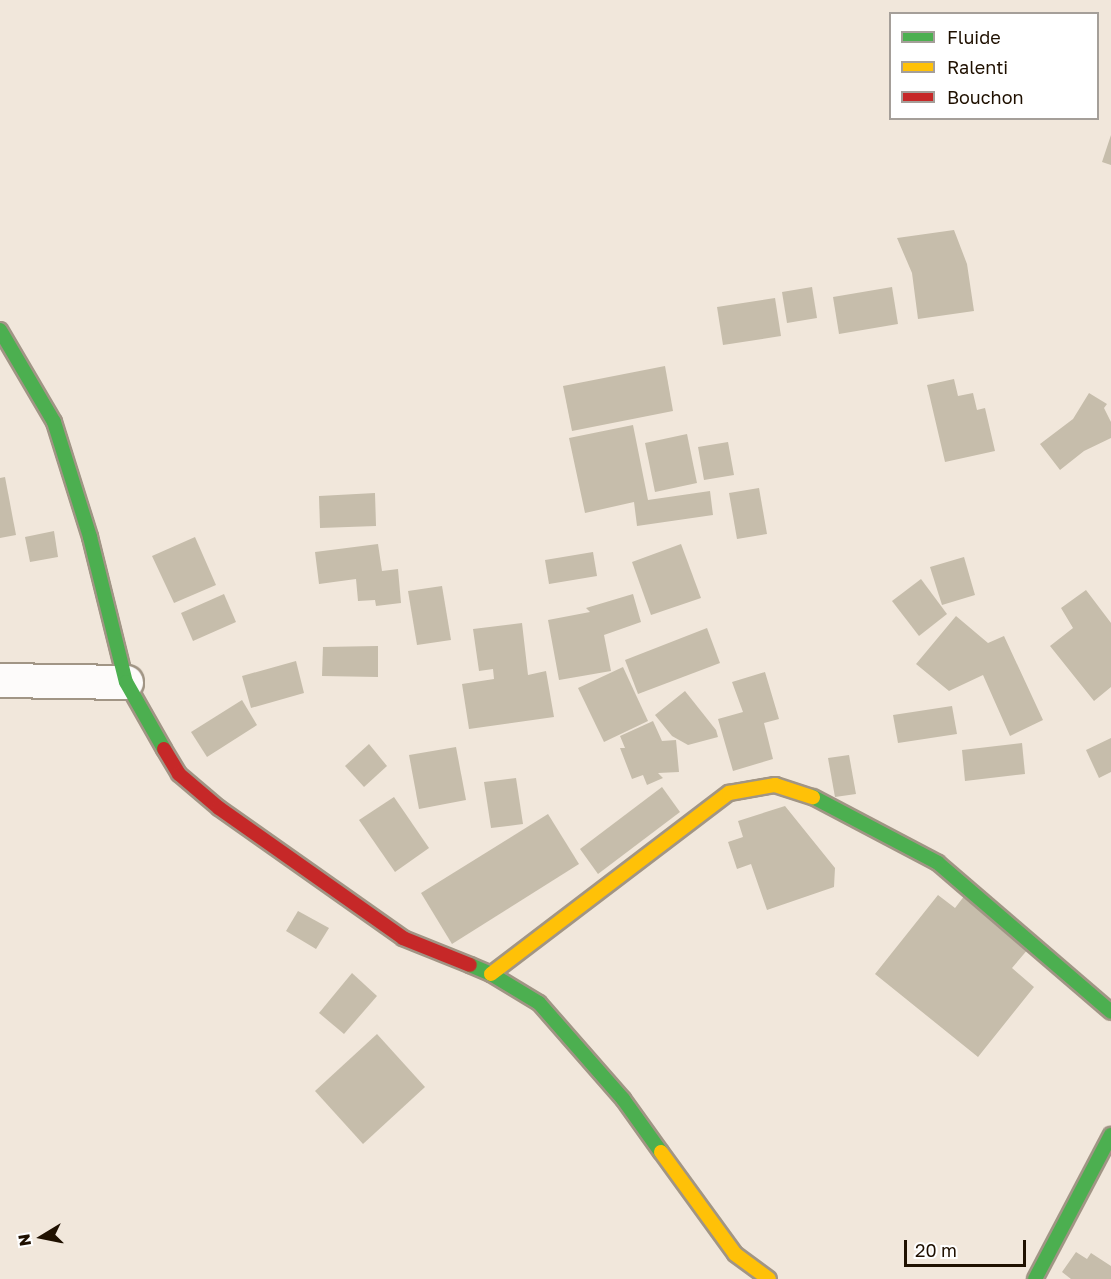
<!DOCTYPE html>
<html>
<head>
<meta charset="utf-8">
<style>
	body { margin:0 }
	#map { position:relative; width:1111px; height:1279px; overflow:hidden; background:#f1e7db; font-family:"Golos Text",sans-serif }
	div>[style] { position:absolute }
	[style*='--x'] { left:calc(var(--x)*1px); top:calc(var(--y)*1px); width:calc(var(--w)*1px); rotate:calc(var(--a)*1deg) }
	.building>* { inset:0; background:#c6bdab }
	.roads { filter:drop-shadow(2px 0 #a19585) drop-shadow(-2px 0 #a19585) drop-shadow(0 2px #a19585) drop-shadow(0 -2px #a19585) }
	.street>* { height:33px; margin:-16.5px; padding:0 16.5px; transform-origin:16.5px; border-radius:16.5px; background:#fdfbfa }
	.fast>* { height:14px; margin:-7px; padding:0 7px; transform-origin:7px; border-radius:7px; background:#4caf50 }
	.slow>* { height:14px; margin:-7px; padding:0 7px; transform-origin:7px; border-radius:7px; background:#ffc107 }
	.jam>* { height:14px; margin:-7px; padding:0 7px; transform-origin:7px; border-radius:7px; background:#c62828 }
	span { translate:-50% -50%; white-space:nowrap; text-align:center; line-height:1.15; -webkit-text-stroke:4.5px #fff; paint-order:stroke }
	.legend { position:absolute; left:889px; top:12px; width:210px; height:108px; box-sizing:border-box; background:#fff; border:2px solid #a59f99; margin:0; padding:8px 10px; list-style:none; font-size:18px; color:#1f1000 }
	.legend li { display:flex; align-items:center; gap:12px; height:30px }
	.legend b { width:30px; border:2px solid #a59f99 }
	.north { position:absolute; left:12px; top:1207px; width:60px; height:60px; -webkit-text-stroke:4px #fff; paint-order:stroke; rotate:260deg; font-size:16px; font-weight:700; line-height:24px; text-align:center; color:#1f1000 }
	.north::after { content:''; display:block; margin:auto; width:21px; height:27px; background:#1f1000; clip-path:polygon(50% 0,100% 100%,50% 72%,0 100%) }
	.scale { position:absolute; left:904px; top:1240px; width:122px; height:27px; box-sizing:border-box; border:3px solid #1f1000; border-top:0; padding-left:8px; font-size:18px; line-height:21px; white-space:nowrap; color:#1f1000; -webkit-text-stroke:4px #fff; paint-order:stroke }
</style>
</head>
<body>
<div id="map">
	<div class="building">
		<i style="clip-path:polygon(1111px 135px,1111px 165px,1102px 162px)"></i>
		<i style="clip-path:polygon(954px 230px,967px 264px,974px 311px,918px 319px,912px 273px,897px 238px)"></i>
		<i style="clip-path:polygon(812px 287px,817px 318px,787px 323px,782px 292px)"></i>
		<i style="clip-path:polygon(892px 287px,898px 324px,839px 334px,833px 297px)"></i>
		<i style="clip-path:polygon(775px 298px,781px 336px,723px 345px,717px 307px)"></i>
		<i style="clip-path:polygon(665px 366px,673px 411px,572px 431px,563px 386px)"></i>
		<i style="clip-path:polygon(954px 379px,958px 396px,973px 393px,977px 410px,985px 408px,995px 451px,945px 462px,927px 385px)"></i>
		<i style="clip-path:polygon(1089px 393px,1107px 404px,1104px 408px,1111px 422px,1111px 438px,1084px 451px,1060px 470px,1040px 444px,1073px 419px)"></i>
		<i style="clip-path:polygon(633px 425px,648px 500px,710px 491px,713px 515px,637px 526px,634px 502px,585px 513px,569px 438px)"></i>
		<i style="clip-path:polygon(687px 434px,697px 483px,655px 492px,645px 443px)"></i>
		<i style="clip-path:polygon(728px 442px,734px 475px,704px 480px,698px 447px)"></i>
		<i style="clip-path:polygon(5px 477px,16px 535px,0 538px,0 478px)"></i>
		<i style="clip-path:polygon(759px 488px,767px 534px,737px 539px,729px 493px)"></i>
		<i style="clip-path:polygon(375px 493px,376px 526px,320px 528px,319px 496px)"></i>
		<i style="clip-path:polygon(54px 531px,58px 557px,30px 562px,25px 537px)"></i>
		<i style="clip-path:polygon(195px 537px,216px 585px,174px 603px,152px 556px)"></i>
		<i style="clip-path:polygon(378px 544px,382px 571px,398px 569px,401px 603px,376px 606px,375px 600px,358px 601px,356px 579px,319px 584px,315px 552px)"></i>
		<i style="clip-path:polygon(681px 544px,701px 598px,651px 615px,632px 562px)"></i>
		<i style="clip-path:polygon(593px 552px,597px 576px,549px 584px,545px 560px)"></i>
		<i style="clip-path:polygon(964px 557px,975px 595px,942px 605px,930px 567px)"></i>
		<i style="clip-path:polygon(921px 579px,947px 614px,919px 636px,892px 601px)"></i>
		<i style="clip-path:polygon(442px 586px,451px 640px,417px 645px,408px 591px)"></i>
		<i style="clip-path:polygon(1086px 590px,1111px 623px,1111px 687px,1094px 701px,1050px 646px,1073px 628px,1061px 608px)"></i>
		<i style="clip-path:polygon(224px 594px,236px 622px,193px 641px,181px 613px)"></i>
		<i style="clip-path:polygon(633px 594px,641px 622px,604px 635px,611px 671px,559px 680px,548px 620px,590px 612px,586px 608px)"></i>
		<i style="clip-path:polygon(956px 616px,988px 643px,1004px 636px,1043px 720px,1010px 736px,983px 675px,949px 691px,916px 664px)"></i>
		<i style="clip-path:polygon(522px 623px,528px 675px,546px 671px,554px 717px,469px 729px,462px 684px,494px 679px,493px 669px,479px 671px,473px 629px)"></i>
		<i style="clip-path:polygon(707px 628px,720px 663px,638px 694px,625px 660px)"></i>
		<i style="clip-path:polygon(378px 646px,378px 677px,322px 676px,323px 647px)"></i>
		<i style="clip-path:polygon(296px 661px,304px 693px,251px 708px,242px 676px)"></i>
		<i style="clip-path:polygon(623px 667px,648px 721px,604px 742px,578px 688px)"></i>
		<i style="clip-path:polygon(765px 672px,779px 719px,764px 723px,773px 759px,733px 771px,718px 719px,743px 712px,732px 682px)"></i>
		<i style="clip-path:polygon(685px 691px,716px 730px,718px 737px,688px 745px,672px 736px,655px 715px)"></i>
		<i style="clip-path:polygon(242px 700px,257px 725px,207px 757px,191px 732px)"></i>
		<i style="clip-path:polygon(952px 706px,957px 734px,898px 743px,893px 715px)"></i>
		<i style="clip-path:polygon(653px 721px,662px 741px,676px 740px,679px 772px,658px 773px,663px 778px,647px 785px,643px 775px,632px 779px,620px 748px,625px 748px,620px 736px)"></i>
		<i style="clip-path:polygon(1111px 738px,1111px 772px,1099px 778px,1086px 750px)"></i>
		<i style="clip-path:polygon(1022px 743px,1025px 774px,965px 781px,962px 750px)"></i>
		<i style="clip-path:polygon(369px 744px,387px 766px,364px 787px,345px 766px)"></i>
		<i style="clip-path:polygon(456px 747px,466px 800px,419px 809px,409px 755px)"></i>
		<i style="clip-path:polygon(849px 755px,856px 794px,835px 797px,828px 758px)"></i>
		<i style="clip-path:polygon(516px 778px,523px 824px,491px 828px,484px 782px)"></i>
		<i style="clip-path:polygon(662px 787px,680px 812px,598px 874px,580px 849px)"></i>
		<i style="clip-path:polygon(394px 797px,429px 848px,395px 872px,359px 820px)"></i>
		<i style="clip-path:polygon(785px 806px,835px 868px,834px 887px,767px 910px,751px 864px,737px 869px,728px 842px,743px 837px,738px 821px)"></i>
		<i style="clip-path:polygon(548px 814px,579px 864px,452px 944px,421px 893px)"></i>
		<i style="clip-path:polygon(938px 895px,955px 908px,965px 895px,1029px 948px,1012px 968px,1034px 987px,978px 1057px,875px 974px)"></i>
		<i style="clip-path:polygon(298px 911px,329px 928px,316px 949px,286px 931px)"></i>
		<i style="clip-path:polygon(352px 973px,377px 996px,344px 1034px,319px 1013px)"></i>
		<i style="clip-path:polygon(377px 1034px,425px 1087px,363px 1144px,315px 1091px)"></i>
		<i style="clip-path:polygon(1076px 1252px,1087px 1259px,1091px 1253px,1111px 1266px,1111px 1279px,1071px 1279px,1062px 1272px)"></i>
	</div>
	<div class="roads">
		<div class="street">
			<i style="--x:0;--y:680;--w:126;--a:0.9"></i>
		</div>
		<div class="fast">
			<i style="--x:0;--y:330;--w:107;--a:59.6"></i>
			<i style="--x:54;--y:422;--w:121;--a:72.6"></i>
			<i style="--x:90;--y:537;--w:149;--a:76.1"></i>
			<i style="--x:126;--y:682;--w:77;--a:60.4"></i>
			<i style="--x:813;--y:797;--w:141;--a:27.8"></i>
			<i style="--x:938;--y:863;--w:228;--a:40.7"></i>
			<i style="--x:470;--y:965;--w:23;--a:23"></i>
			<i style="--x:491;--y:974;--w:56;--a:31.1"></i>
			<i style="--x:539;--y:1003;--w:128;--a:48.8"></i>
			<i style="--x:623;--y:1099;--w:65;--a:54.4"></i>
			<i style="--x:1035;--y:1279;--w:163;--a:-62.2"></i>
		</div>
		<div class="slow">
			<i style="--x:491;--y:974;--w:299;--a:-37.3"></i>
			<i style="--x:729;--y:793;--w:47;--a:-9.9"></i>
			<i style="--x:775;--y:785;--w:40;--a:18"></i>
			<i style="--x:661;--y:1152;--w:126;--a:54"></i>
			<i style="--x:735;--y:1254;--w:42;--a:36.3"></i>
		</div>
		<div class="jam">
			<i style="--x:164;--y:749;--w:29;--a:59"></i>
			<i style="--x:179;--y:774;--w:52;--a:40.4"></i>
			<i style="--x:219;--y:808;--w:225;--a:35.2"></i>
			<i style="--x:403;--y:938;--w:72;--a:21.9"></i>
		</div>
	</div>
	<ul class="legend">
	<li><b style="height:8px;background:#4caf50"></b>Fluide</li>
	<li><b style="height:8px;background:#ffc107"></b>Ralenti</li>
	<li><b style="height:8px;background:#c62828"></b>Bouchon</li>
	</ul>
	<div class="north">N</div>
	<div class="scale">20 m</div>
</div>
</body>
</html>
